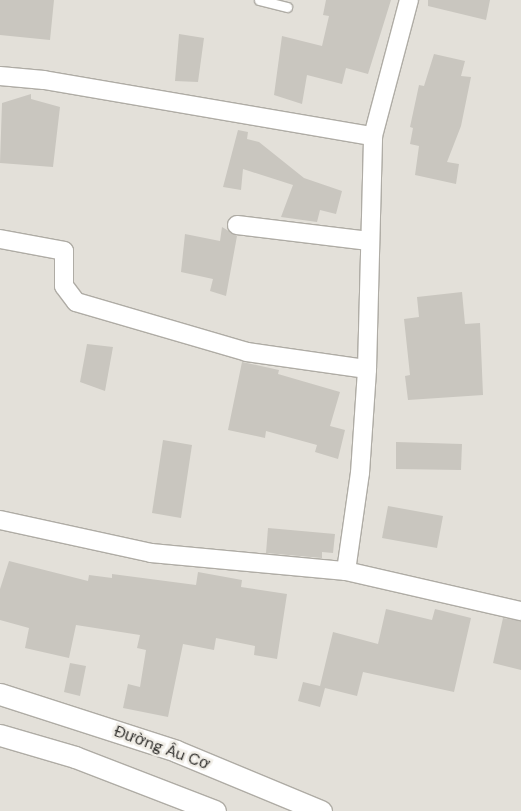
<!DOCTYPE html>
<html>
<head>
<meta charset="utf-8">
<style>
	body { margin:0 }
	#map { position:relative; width:521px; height:811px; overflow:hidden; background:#e3e0d9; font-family:"DM Sans",sans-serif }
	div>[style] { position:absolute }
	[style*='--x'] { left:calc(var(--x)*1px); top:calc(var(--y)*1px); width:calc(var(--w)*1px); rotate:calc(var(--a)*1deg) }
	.building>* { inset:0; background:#c9c6bf }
	.roads { filter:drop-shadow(1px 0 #afaca5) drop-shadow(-1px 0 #afaca5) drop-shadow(0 1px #afaca5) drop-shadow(0 -1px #afaca5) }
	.service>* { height:9px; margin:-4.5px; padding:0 4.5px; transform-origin:4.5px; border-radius:4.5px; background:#fff }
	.minor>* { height:18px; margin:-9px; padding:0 9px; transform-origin:9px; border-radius:9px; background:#fff }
	.tertiary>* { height:21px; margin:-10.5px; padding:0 10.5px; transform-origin:10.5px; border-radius:10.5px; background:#fff }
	span { translate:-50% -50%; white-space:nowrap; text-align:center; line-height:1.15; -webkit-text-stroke:5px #f0ede6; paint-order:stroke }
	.street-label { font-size:16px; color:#32312e }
</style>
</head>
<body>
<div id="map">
	<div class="building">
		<i style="clip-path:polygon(0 0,54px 0,50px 40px,0 35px)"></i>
		<i style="clip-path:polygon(326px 0,391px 0,368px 74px,346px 68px,342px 84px,307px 75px,302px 104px,274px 95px,282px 36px,322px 46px,329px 16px,323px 15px)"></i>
		<i style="clip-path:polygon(428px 0,490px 0,486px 20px,428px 6px)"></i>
		<i style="clip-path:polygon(179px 34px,204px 38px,198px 82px,175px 81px)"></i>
		<i style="clip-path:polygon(434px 54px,465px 61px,461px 76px,471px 77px,461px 126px,447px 162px,459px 164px,456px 184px,415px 175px,419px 146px,410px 144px,413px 128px,410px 127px,419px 85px,424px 86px)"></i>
		<i style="clip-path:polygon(31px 94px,31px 99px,60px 107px,53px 167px,0 163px,2px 103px)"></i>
		<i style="clip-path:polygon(238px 130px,248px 132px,247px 139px,259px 142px,304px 178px,342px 191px,336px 214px,320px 210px,317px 222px,281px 217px,293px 185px,243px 169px,241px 190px,223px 187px)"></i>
		<i style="clip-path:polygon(222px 227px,237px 236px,226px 296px,210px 291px,213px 279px,181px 272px,185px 234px,220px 241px)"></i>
		<i style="clip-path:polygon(462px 292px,465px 324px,480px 323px,483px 395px,408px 400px,405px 376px,410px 375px,404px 319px,419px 317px,417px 297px)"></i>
		<i style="clip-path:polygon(87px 344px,113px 347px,105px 391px,80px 382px)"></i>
		<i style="clip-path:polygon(242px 362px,279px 370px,278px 374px,340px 392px,330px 426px,345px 430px,338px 459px,315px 452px,317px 445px,266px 431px,265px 438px,228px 430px)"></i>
		<i style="clip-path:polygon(163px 440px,192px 445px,181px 518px,152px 513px)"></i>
		<i style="clip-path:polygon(396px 442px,462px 444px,461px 470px,396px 469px)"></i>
		<i style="clip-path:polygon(388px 506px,443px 516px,437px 548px,382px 538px)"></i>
		<i style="clip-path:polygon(268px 528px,335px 534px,333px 553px,322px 552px,322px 558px,266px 553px)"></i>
		<i style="clip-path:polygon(9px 561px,88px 581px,89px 575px,112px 578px,112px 574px,196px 585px,198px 572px,242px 580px,241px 587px,287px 594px,277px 659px,254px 655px,255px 646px,216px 638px,214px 650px,183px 644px,168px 717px,123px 708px,128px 684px,140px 687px,146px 650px,137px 648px,140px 635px,76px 625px,69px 658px,25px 648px,29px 628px,0 620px,0 589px)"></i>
		<i style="clip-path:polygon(386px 609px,432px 620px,435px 609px,471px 618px,454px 692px,363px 672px,357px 696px,325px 688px,320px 707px,298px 701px,303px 682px,320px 686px,333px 632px,378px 644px)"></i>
		<i style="clip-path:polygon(503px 618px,521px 621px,521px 670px,493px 663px)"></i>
		<i style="clip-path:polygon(70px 663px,86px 666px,80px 696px,64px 692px)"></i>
	</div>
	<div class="roads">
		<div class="service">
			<i style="--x:259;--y:0;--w:29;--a:14"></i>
		</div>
		<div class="minor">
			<i style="--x:0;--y:76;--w:44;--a:5.2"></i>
			<i style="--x:44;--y:80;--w:334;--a:9.7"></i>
			<i style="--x:237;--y:225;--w:133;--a:6.9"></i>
			<i style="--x:0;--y:239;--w:65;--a:10.6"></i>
			<i style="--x:64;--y:251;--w:35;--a:90"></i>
			<i style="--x:64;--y:286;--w:20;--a:53"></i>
			<i style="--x:76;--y:302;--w:178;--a:16.3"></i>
			<i style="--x:247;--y:352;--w:121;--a:8.1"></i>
			<i style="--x:0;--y:520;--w:155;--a:12.3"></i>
			<i style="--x:151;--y:553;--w:196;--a:5.3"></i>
			<i style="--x:346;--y:571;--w:180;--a:12.9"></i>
			<i style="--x:346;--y:571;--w:99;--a:-81.9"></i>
			<i style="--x:360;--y:473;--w:104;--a:-86.1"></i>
			<i style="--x:367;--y:369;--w:233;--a:-88.5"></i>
			<i style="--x:373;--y:136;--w:141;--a:-75.2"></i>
		</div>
		<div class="tertiary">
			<i style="--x:0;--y:694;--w:185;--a:17.9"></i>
			<i style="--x:176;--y:751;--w:157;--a:22.5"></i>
			<i style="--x:0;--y:735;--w:78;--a:16.3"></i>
			<i style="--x:75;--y:757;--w:150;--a:21.1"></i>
		</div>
	</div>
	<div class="street-label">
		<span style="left:162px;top:748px;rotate:20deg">Đường Âu Cơ</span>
	</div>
</div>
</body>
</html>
